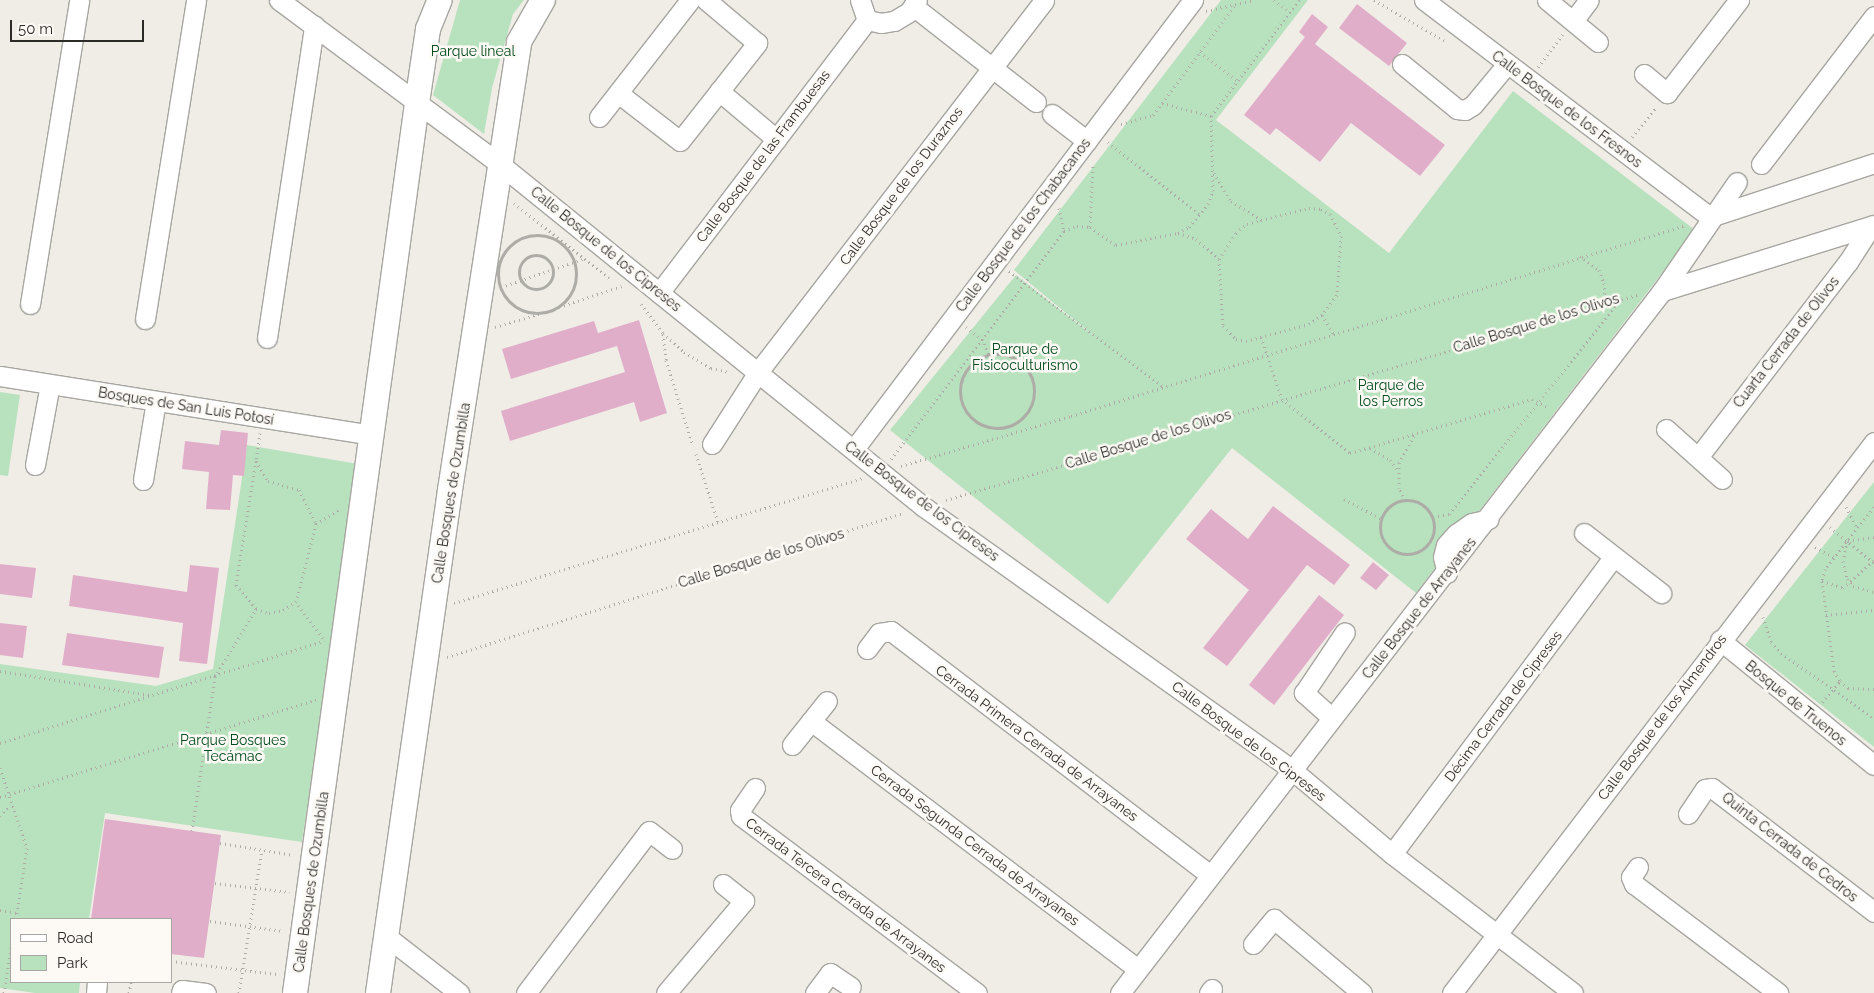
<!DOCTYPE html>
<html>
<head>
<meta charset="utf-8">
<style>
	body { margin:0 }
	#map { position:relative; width:1874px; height:993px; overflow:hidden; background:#f0ede7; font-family:Raleway,sans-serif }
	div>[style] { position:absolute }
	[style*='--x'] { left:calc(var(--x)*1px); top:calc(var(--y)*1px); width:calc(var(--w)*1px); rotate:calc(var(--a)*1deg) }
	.green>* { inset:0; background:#b8e1be }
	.building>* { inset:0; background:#e1aeca }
	.path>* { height:3px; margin-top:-1.5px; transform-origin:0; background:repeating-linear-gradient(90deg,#aeaca7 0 1px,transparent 0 5px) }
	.path>.ring { margin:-1.5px; padding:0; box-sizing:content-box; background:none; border:3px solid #aeaca7; border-radius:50% }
	.roads { filter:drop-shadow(1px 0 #a8a6a1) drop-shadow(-1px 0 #a8a6a1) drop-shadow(0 1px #a8a6a1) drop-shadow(0 -1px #a8a6a1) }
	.minor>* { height:19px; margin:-9.5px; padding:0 9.5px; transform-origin:9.5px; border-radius:9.5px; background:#fff }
	.major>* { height:24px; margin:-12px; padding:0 12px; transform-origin:12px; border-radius:12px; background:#fff }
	span { translate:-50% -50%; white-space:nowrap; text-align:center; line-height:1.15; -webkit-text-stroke:5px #fdfaf5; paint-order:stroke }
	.park-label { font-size:14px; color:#034a1c }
	.street-label { font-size:14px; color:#2c2b28 }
	.legend { position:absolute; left:10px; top:918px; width:162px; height:65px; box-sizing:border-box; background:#fdfaf5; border:1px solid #a9a7a3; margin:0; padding:6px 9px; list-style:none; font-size:15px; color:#2c2b28 }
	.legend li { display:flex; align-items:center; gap:10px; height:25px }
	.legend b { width:25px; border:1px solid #a9a7a3 }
	.scale { position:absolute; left:10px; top:20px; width:134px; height:22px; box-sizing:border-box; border:2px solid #2c2b28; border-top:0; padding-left:6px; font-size:15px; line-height:18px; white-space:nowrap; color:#2c2b28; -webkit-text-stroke:4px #fdfaf5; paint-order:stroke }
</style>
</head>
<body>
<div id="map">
	<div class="green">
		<i style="clip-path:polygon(460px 0,524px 0,513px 14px,492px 88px,484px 134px,433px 95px)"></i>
		<i style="clip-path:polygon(1221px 0,1308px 0,1216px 120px,1389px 253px,1513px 91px,1695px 230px,1416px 593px,1232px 448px,1108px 604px,890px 430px,1016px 275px,1100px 341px,1014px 270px)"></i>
		<i style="clip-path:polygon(0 392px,20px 395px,8px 476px,0 475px)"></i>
		<i style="clip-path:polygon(247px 445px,358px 464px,302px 842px,105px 813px,89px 919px,11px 919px,11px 982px,80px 982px,79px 993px,35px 993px,0 988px,0 664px,156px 686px,213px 669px)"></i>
		<i style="clip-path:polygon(1874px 482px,1874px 747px,1745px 645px)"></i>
	</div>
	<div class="building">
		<i style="clip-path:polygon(1357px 4px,1407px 43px,1389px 66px,1339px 28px)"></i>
		<i style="clip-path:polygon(1312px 14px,1328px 27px,1315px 44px,1445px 145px,1420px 176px,1351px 123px,1320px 162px,1276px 128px,1270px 135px,1244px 115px,1305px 37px,1299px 32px)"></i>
		<i style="clip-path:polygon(639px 320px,667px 413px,640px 422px,634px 402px,510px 441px,501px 411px,625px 372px,617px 346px,511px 379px,502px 349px,594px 321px,598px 333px)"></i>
		<i style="clip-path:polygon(221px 430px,248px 433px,244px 476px,233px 475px,230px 510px,206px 509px,209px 472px,182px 469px,185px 441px,219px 445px)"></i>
		<i style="clip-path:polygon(1273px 506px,1350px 565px,1334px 585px,1307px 565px,1227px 666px,1203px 648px,1249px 590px,1186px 539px,1211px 509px,1248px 539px)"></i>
		<i style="clip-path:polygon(1373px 562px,1389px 575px,1376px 590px,1360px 578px)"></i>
		<i style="clip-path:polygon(0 564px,36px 568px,32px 598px,0 594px)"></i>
		<i style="clip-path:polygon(190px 565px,219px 568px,207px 664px,179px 661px,183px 623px,69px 606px,73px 575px,187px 592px)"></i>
		<i style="clip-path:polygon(1319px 595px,1344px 615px,1274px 705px,1249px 685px)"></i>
		<i style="clip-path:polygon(0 623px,27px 626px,23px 658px,0 655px)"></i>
		<i style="clip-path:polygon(67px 633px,164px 647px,159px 678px,62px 665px)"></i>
		<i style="clip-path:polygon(105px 819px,221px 835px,204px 958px,171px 954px,171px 919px,91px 919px)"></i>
	</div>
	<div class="path">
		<i style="--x:1274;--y:0;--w:20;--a:37"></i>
		<i style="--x:1374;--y:0;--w:82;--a:30"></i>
		<i style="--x:1206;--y:11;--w:49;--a:-12.9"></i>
		<i style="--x:1200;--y:52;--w:46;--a:37.1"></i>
		<i style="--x:1538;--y:67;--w:41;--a:-52.9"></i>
		<i style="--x:1162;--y:103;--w:51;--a:14.9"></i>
		<i style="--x:1121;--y:124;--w:33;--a:-16"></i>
		<i style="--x:1153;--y:115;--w:136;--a:-53.4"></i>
		<i style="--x:1632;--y:137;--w:38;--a:-51"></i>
		<i style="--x:1108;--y:142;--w:116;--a:38.4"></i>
		<i style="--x:1214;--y:173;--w:33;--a:59"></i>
		<i style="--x:1231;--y:201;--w:36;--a:32"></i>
		<i style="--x:1261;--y:220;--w:49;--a:-14"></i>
		<i style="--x:1309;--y:208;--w:12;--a:5"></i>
		<i style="--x:1321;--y:209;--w:10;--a:29"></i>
		<i style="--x:1330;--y:214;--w:25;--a:63"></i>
		<i style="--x:1341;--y:236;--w:59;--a:93.9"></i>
		<i style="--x:1337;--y:295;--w:25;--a:127"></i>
		<i style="--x:1322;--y:315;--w:22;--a:58"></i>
		<i style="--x:514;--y:203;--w:121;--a:38.3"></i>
		<i style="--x:1059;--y:208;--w:24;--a:78"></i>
		<i style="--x:1090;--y:227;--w:63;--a:-87.3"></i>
		<i style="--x:1178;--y:233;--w:19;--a:18"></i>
		<i style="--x:1196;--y:239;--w:30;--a:41"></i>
		<i style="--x:1219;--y:259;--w:67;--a:86.6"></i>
		<i style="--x:1223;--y:326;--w:18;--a:45"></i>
		<i style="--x:1236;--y:339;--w:10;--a:11"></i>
		<i style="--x:1246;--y:341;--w:65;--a:-15.1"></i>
		<i style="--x:1309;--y:324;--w:16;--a:-35"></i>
		<i class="ring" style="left:498px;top:235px;width:75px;height:75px"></i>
		<i class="ring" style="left:519px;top:255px;width:31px;height:31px"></i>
		<i style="--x:1580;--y:256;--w:24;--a:36"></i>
		<i style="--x:1599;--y:270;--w:14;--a:69"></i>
		<i style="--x:1604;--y:283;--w:10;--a:84"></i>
		<i style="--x:1605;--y:293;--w:14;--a:126"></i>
		<i style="--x:1219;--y:259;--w:31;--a:-57"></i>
		<i style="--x:1236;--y:233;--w:14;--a:-39"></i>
		<i style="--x:1247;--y:224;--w:14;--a:-17"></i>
		<i style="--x:1009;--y:271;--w:194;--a:36.8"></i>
		<i style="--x:501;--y:287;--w:87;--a:-18.9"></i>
		<i style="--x:641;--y:304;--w:36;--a:53"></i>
		<i style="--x:663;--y:333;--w:28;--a:42"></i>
		<i style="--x:684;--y:352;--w:31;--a:31"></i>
		<i style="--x:711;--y:368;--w:17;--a:13"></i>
		<i style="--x:559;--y:307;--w:66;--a:-18.4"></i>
		<i style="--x:495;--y:327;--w:46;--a:-16.5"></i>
		<i style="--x:966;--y:327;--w:20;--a:37"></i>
		<i style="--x:982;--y:339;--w:17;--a:66"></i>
		<i style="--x:663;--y:334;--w:26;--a:83"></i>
		<i style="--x:666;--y:360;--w:90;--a:72.6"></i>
		<i style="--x:1261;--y:337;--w:65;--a:71.3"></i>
		<i style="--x:1282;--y:399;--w:87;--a:38.5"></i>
		<i style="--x:1350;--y:453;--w:190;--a:-16.5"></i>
		<i style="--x:1532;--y:399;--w:19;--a:28"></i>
		<i class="ring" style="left:960px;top:354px;width:71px;height:71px"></i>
		<i style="--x:260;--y:433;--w:28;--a:98"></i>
		<i style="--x:256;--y:461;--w:23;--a:59"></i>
		<i style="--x:268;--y:481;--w:32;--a:16"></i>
		<i style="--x:299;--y:490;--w:38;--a:63"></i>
		<i style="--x:1370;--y:448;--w:23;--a:31"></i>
		<i style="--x:1390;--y:460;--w:12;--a:55"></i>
		<i style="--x:696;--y:454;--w:71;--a:72.1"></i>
		<i style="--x:891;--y:459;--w:286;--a:-52.8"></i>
		<i style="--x:1064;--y:231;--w:14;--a:-21"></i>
		<i style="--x:1077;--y:226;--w:13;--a:4"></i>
		<i style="--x:1090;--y:227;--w:32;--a:35"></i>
		<i style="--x:1116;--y:245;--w:63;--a:-11"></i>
		<i style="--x:1178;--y:233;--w:13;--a:-29"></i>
		<i style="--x:1189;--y:227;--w:30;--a:-50"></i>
		<i style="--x:1208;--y:204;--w:14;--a:-69"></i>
		<i style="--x:1213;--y:191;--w:75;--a:-91.5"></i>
		<i style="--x:1211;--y:116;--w:146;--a:-52.8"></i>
		<i style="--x:256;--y:461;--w:126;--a:99.2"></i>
		<i style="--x:236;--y:585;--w:31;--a:50"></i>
		<i style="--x:256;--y:609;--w:14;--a:17"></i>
		<i style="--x:269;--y:613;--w:14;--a:-12"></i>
		<i style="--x:283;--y:610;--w:15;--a:-32"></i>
		<i style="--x:901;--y:466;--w:177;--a:-16.4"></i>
		<i style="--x:1071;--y:416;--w:644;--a:-17.25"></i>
		<i style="--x:1344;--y:499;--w:43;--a:27.8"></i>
		<i class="ring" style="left:1380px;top:500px;width:51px;height:51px"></i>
		<i style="--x:946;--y:500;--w:721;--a:-16.52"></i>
		<i style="--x:1405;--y:500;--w:13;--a:-117"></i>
		<i style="--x:1399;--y:488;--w:25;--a:-90"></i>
		<i style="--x:1399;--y:463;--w:33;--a:-61"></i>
		<i style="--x:1846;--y:507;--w:24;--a:62"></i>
		<i style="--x:1874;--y:507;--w:79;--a:128.3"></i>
		<i style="--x:1825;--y:569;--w:12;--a:104"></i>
		<i style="--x:1822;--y:581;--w:91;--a:82.4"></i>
		<i style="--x:1834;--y:671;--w:12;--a:59"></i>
		<i style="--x:1840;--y:681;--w:11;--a:41"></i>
		<i style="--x:1848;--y:688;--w:26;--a:2"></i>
		<i style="--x:1449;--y:514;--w:277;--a:-51.3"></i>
		<i style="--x:1433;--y:517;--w:16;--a:-11"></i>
		<i style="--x:1830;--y:527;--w:57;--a:39.3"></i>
		<i style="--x:1874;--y:537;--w:27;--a:172"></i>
		<i style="--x:1847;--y:541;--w:20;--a:101"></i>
		<i style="--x:1843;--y:561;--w:18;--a:77"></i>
		<i style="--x:1847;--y:579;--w:9;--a:49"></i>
		<i style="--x:1853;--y:586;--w:22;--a:16"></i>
		<i style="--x:1815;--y:547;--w:21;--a:28"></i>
		<i style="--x:1822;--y:581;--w:22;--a:18"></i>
		<i style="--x:1843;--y:588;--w:42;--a:-42.1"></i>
		<i style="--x:454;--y:603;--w:427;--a:-17"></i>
		<i style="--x:1826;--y:615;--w:48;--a:-5.9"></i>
		<i style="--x:1763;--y:617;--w:26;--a:72"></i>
		<i style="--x:1771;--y:642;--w:15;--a:48"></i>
		<i style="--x:1781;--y:653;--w:113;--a:35"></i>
		<i style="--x:323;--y:638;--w:45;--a:-126.9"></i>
		<i style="--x:296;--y:602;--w:81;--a:-75.6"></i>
		<i style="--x:316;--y:524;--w:28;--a:-32"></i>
		<i style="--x:447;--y:657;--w:479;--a:-17.5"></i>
		<i style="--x:0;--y:671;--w:152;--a:9.1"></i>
		<i style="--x:1822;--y:702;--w:28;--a:-49"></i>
		<i style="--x:0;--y:743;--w:340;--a:-17.5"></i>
		<i style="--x:0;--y:768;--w:84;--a:71.4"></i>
		<i style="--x:27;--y:848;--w:72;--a:98.8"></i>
		<i style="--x:0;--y:797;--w:331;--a:-17.1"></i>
		<i style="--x:0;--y:816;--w:15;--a:-48"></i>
		<i style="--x:192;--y:831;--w:156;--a:-81.5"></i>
		<i style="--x:215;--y:677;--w:79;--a:-58.9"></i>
		<i style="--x:220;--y:843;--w:75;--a:9.2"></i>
		<i style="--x:215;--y:883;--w:75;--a:6.9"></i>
		<i style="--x:0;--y:910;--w:17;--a:10"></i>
		<i style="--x:210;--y:921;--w:74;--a:7.8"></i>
		<i style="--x:171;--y:961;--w:107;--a:7"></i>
		<i style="--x:4;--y:993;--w:46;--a:-81.2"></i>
		<i style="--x:129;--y:993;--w:11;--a:-80"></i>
		<i style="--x:239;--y:993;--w:145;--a:-80.9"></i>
	</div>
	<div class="roads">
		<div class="minor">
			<i style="--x:279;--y:0;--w:277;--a:36.6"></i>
			<i style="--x:501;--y:165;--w:544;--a:38.96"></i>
			<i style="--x:924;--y:507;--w:451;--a:35.5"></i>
			<i style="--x:1291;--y:769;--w:132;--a:40.1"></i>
			<i style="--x:1392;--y:854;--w:228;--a:37.5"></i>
			<i style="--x:860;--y:0;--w:21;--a:71"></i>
			<i style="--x:867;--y:20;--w:14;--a:12"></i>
			<i style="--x:881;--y:23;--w:13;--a:-9"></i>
			<i style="--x:894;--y:21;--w:17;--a:-31"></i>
			<i style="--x:909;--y:12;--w:14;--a:-56"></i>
			<i style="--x:1424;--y:0;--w:359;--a:37.2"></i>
			<i style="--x:1547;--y:0;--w:66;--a:39.5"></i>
			<i style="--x:913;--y:6;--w:156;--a:38"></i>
			<i style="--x:1573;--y:21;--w:26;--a:-53"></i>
			<i style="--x:1402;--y:64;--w:71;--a:39.3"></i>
			<i style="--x:1457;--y:109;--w:8;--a:7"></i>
			<i style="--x:1465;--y:110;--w:9;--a:-32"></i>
			<i style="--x:1473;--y:105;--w:53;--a:-50.3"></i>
			<i style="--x:1644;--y:74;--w:30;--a:40"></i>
			<i style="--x:1667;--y:93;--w:118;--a:-52.3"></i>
			<i style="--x:719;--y:91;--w:75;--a:40.1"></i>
			<i style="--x:618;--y:93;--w:78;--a:37.7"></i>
			<i style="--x:680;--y:141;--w:125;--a:-51.8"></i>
			<i style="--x:757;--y:43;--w:67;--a:-139.9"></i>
			<i style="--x:1052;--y:114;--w:44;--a:37.6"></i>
			<i style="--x:599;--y:117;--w:148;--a:-52.1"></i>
			<i style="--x:1761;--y:164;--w:186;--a:-52.6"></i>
			<i style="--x:1710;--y:217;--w:173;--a:-18.2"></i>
			<i style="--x:1662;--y:291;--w:222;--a:-17.3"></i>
			<i style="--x:659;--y:293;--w:343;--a:-52.7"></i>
			<i style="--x:30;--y:304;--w:308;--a:-80.8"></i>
			<i style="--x:145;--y:319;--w:323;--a:-80.9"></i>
			<i style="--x:267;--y:338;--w:316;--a:-81.4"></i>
			<i style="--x:0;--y:376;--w:378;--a:9"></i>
			<i style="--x:1666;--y:429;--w:75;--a:41.8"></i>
			<i style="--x:712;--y:444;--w:85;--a:-57.4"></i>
			<i style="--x:758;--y:372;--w:469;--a:-52.4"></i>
			<i style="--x:854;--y:449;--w:563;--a:-52.95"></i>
			<i style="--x:1699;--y:456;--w:245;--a:-52.5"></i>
			<i style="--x:1848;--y:262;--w:43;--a:-57.4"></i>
			<i style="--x:35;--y:465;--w:82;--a:-79.5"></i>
			<i style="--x:143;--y:480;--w:80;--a:-80.7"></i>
			<i style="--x:1584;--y:533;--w:98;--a:37.9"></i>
			<i style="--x:1447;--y:573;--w:16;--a:-104"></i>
			<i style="--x:1443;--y:557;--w:12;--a:-76"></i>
			<i style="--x:1446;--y:545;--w:15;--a:-48"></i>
			<i style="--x:1456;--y:534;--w:19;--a:-35"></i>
			<i style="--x:1472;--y:523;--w:17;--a:-13"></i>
			<i style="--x:1720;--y:640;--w:198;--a:39.1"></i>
			<i style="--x:867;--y:649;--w:20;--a:-53"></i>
			<i style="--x:879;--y:633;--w:12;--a:-9"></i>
			<i style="--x:891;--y:631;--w:402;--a:37.4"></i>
			<i style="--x:1332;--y:718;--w:38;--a:-138"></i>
			<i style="--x:1304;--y:693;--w:73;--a:-56.1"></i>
			<i style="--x:811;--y:721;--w:410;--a:37.2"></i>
			<i style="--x:792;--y:745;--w:56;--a:-51.5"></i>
			<i style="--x:755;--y:788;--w:27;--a:124"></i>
			<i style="--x:740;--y:810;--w:6;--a:81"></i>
			<i style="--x:741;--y:816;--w:295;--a:36.9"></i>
			<i style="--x:1688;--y:814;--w:30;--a:-56"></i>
			<i style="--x:1705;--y:789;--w:7;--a:-8"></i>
			<i style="--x:1712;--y:788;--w:204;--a:37.4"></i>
			<i style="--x:1392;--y:854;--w:369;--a:-53.3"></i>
			<i style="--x:1638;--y:867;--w:12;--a:125"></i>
			<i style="--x:1631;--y:877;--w:8;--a:67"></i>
			<i style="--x:1634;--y:884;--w:181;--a:37.1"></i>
			<i style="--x:386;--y:936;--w:93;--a:38"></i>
			<i style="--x:1253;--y:944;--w:33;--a:-50"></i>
			<i style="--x:1274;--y:919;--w:115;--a:40.1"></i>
			<i style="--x:96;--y:993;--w:11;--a:-85"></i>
			<i style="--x:181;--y:993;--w:3;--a:-72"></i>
			<i style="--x:182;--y:990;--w:24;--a:7"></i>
			<i style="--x:526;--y:993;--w:203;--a:-52.8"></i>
			<i style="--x:649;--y:831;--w:29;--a:38"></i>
			<i style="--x:666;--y:993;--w:121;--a:-49.7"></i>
			<i style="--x:744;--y:901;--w:27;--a:-141"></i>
			<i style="--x:815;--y:993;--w:25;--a:-53"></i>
			<i style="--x:830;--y:973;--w:25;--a:34"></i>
			<i style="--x:1120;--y:993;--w:887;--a:-52.33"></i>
			<i style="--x:1662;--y:291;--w:132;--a:-55.5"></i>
			<i style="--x:1209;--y:993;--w:5;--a:-53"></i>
			<i style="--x:1452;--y:993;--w:694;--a:-52.55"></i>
		</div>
		<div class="major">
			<i style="--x:295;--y:993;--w:898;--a:-82.19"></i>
			<i style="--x:417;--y:103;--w:75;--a:-81.5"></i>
			<i style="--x:428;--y:29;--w:31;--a:-68"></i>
			<i style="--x:378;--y:993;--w:508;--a:-81.85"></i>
			<i style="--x:450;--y:490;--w:453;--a:-81.2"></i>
			<i style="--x:519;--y:42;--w:48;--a:-60.3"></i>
		</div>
	</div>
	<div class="park-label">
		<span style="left:473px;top:51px">Parque lineal</span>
		<span style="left:1025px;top:357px">Parque de<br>Fisicoculturismo</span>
		<span style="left:1391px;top:393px">Parque de<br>los Perros</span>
		<span style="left:233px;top:748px">Parque Bosques<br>Tecámac</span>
	</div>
	<div class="street-label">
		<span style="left:1567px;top:109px;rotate:37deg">Calle Bosque de los Fresnos</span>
		<span style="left:763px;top:156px;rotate:-53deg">Calle Bosque de las Frambuesas</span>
		<span style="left:901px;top:186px;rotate:-53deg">Calle Bosque de los Duraznos</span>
		<span style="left:1023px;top:225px;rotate:-53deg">Calle Bosque de los Chabacanos</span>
		<span style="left:606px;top:249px;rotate:39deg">Calle Bosque de los Cipreses</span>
		<span style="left:1536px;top:323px;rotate:-17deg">Calle Bosque de los Olivos</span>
		<span style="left:1786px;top:342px;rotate:-52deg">Cuarta Cerrada de Olivos</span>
		<span style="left:186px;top:406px;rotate:9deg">Bosques de San Luis Potosí</span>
		<span style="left:1148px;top:439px;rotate:-17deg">Calle Bosque de los Olivos</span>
		<span style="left:451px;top:493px;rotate:-81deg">Calle Bosques de Ozumbilla</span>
		<span style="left:922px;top:501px;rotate:37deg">Calle Bosque de los Cipreses</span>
		<span style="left:761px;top:558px;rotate:-17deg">Calle Bosque de los Olivos</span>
		<span style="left:1419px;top:608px;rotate:-52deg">Calle Bosque de Arrayanes</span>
		<span style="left:1796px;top:703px;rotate:39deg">Bosque de Truenos</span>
		<span style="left:1503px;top:706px;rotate:-53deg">Décima Cerrada de Cipreses</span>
		<span style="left:1662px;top:717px;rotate:-53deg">Calle Bosque de los Almendros</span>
		<span style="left:1249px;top:741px;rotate:37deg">Calle Bosque de los Cipreses</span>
		<span style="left:1037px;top:743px;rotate:37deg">Cerrada Primera Cerrada de Arrayanes</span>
		<span style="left:975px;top:845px;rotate:37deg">Cerrada Segunda Cerrada de Arrayanes</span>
		<span style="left:1790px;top:847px;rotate:38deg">Quinta Cerrada de Cedros</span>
		<span style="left:311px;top:882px;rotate:-82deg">Calle Bosques de Ozumbilla</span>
		<span style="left:846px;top:895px;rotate:37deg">Cerrada Tercera Cerrada de Arrayanes</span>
	</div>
	<ul class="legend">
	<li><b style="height:6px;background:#fff"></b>Road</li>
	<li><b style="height:14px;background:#b8e1be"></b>Park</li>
	</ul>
	<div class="scale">50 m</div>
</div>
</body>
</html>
